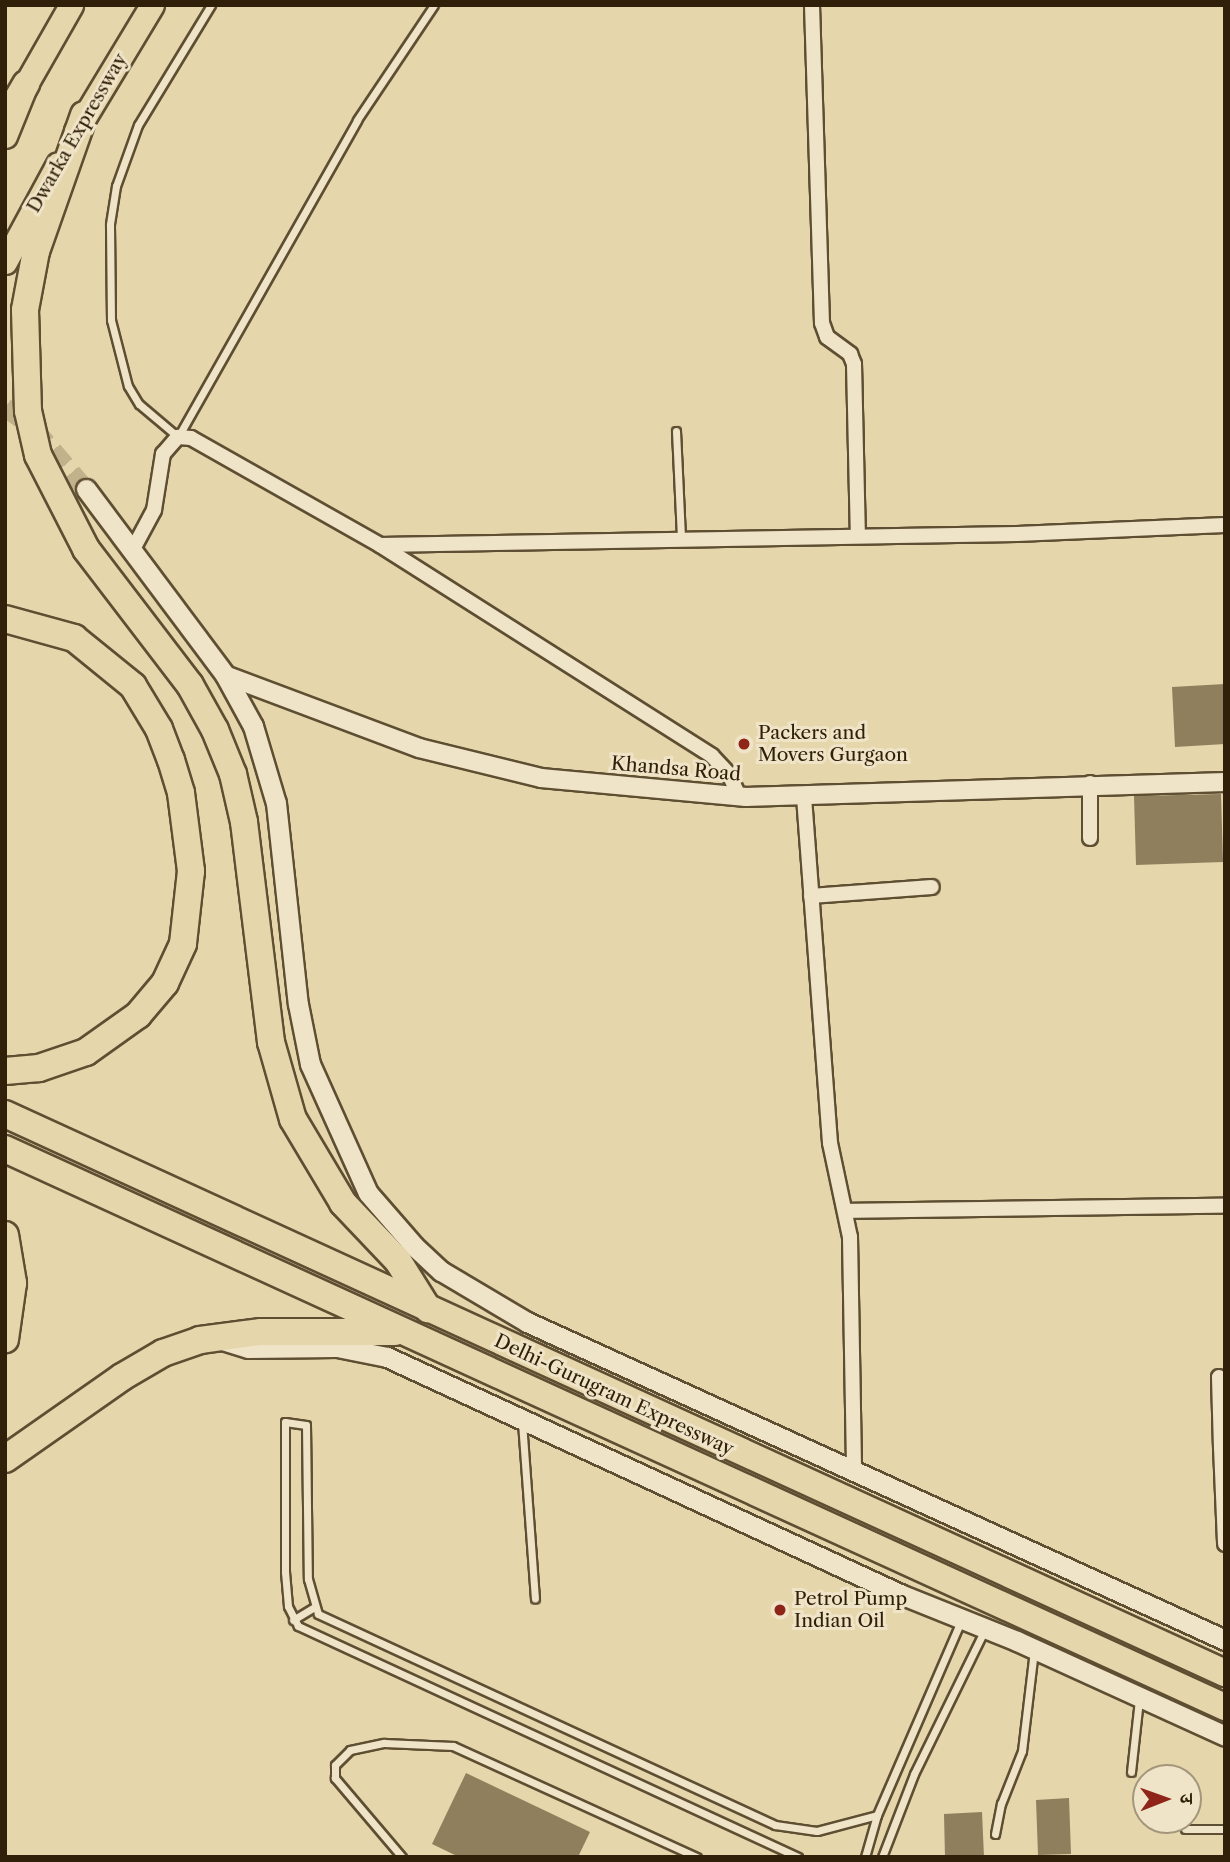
<!DOCTYPE html>
<html>
<head>
<meta charset="utf-8">
<style>
	body { margin:0 }
	#map { position:relative; width:1230px; height:1862px; overflow:hidden; background:#e6d6ab; font-family:"Libre Caslon Text","Noto Serif Devanagari",serif }
	div>[style] { position:absolute }
	[style*='--x'] { left:calc(var(--x)*1px); top:calc(var(--y)*1px); width:calc(var(--w)*1px); rotate:calc(var(--a)*1deg) }
	.building>* { inset:0; background:#8f7f5d }
	.secondary-tunnel>* { height:19px; margin-top:-9.5px; transform-origin:0; background:repeating-linear-gradient(90deg,#c2b28b 0 19px,transparent 0 29px) }
	.roads { filter:drop-shadow(2px 0 #5e4e32) drop-shadow(-2px 0 #5e4e32) drop-shadow(0 2px #5e4e32) drop-shadow(0 -2px #5e4e32) }
	.service>* { height:7px; margin:-3.5px; padding:0 3.5px; transform-origin:3.5px; border-radius:3.5px; background:#efe4c8 }
	.minor>* { height:14px; margin:-7px; padding:0 7px; transform-origin:7px; border-radius:7px; background:#efe4c8 }
	.tertiary>* { height:18px; margin:-9px; padding:0 9px; transform-origin:9px; border-radius:9px; background:#efe4c8 }
	.secondary>* { height:19px; margin:-9.5px; padding:0 9.5px; transform-origin:9.5px; border-radius:9.5px; background:#efe4c8 }
	.trunk>* { height:23px; margin:-11.5px; padding:0 11.5px; transform-origin:11.5px; border-radius:11.5px; background:#e6d6ab }
	.motorway>* { height:26px; margin:-13px; padding:0 13px; transform-origin:13px; border-radius:13px; background:#e6d6ab }
	.dots>* { width:19px; height:19px; translate:-50% -50%; box-sizing:border-box; border:4px solid #efe4c8; border-radius:50% }
	span { translate:-50% -50%; white-space:nowrap; text-align:center; line-height:1.15; -webkit-text-stroke:6px #efe4c8; paint-order:stroke }
	.street-label { font-size:19px; color:#312009 }
	.poi-label { font-size:19px; color:#312009 }
	.left { translate:0 -50%; text-align:left }
	.frame { position:absolute; inset:0; border:7px solid #312009; pointer-events:none }
	.north { position:absolute; left:1132px; top:1764px; width:70px; height:70px; box-sizing:border-box; background:#efe4c8; border:2px solid #a3967c; border-radius:50%; rotate:89deg; font-size:19px; font-weight:700; line-height:28px; text-align:center; color:#312009 }
	.north::after { content:''; display:block; margin:auto; width:24px; height:32px; background:#8f2418; clip-path:polygon(50% 0,100% 100%,50% 72%,0 100%) }
</style>
</head>
<body>
<div id="map">
	<div class="building">
		<i style="clip-path:polygon(1225px 684px,1225px 744px,1175px 747px,1172px 687px)"></i>
		<i style="clip-path:polygon(1221px 794px,1223px 862px,1136px 865px,1134px 796px)"></i>
		<i style="clip-path:polygon(466px 1773px,590px 1832px,578px 1857px,459px 1857px,432px 1844px)"></i>
		<i style="clip-path:polygon(1069px 1798px,1071px 1854px,1038px 1855px,1036px 1800px)"></i>
		<i style="clip-path:polygon(982px 1812px,984px 1857px,945px 1857px,944px 1814px)"></i>
	</div>
	<div class="secondary-tunnel">
		<i style="--x:5;--y:407;--w:36;--a:36"></i>
		<i style="--x:34;--y:428;--w:80;--a:49.6"></i>
	</div>
	<div class="roads">
		<div class="service">
			<i style="--x:211;--y:5;--w:140;--a:121.3"></i>
			<i style="--x:138;--y:125;--w:65;--a:109.8"></i>
			<i style="--x:116;--y:186;--w:39;--a:99"></i>
			<i style="--x:110;--y:225;--w:95;--a:89.4"></i>
			<i style="--x:111;--y:320;--w:68;--a:75.6"></i>
			<i style="--x:128;--y:386;--w:21;--a:59"></i>
			<i style="--x:139;--y:404;--w:51;--a:40.2"></i>
			<i style="--x:178;--y:437;--w:364;--a:-60.5"></i>
			<i style="--x:357;--y:120;--w:138;--a:-56.2"></i>
			<i style="--x:676;--y:431;--w:108;--a:87.3"></i>
			<i style="--x:522;--y:1422;--w:177;--a:85.8"></i>
			<i style="--x:293;--y:1620;--w:23;--a:-31"></i>
			<i style="--x:1131;--y:1772;--w:73;--a:-83.7"></i>
			<i style="--x:1185;--y:1829;--w:40;--a:0"></i>
			<i style="--x:995;--y:1834;--w:31;--a:-79"></i>
			<i style="--x:1001;--y:1804;--w:57;--a:-68.4"></i>
			<i style="--x:1022;--y:1751;--w:101;--a:-83.2"></i>
			<i style="--x:402;--y:1857;--w:104;--a:-130.3"></i>
			<i style="--x:335;--y:1778;--w:13;--a:-90"></i>
			<i style="--x:335;--y:1765;--w:21;--a:-45"></i>
			<i style="--x:350;--y:1750;--w:35;--a:-12"></i>
			<i style="--x:384;--y:1743;--w:69;--a:2.5"></i>
			<i style="--x:453;--y:1746;--w:268;--a:24.5"></i>
			<i style="--x:798;--y:1857;--w:551;--a:-155.2"></i>
			<i style="--x:298;--y:1626;--w:22;--a:-117"></i>
			<i style="--x:288;--y:1606;--w:34;--a:-95"></i>
			<i style="--x:285;--y:1572;--w:150;--a:-90"></i>
			<i style="--x:285;--y:1422;--w:21;--a:8"></i>
			<i style="--x:306;--y:1425;--w:154;--a:89.3"></i>
			<i style="--x:308;--y:1579;--w:36;--a:74"></i>
			<i style="--x:318;--y:1614;--w:503;--a:24.78"></i>
			<i style="--x:775;--y:1825;--w:42;--a:8.1"></i>
			<i style="--x:817;--y:1831;--w:62;--a:-14.9"></i>
			<i style="--x:877;--y:1815;--w:211;--a:-66.6"></i>
			<i style="--x:865;--y:1857;--w:44;--a:-74.1"></i>
			<i style="--x:882;--y:1857;--w:89;--a:-68.9"></i>
			<i style="--x:914;--y:1774;--w:161;--a:-63.9"></i>
		</div>
		<div class="minor">
			<i style="--x:812;--y:5;--w:318;--a:88.2"></i>
			<i style="--x:822;--y:323;--w:15;--a:70"></i>
			<i style="--x:827;--y:337;--w:29;--a:36"></i>
			<i style="--x:850;--y:354;--w:11;--a:68"></i>
			<i style="--x:854;--y:364;--w:171;--a:88.7"></i>
			<i style="--x:380;--y:545;--w:637;--a:-0.99"></i>
			<i style="--x:1017;--y:534;--w:208;--a:-2.5"></i>
			<i style="--x:132;--y:551;--w:47;--a:-61.8"></i>
			<i style="--x:154;--y:510;--w:57;--a:-80.9"></i>
			<i style="--x:163;--y:454;--w:23;--a:-49"></i>
			<i style="--x:178;--y:437;--w:13;--a:4"></i>
			<i style="--x:191;--y:438;--w:217;--a:29.5"></i>
			<i style="--x:380;--y:545;--w:393;--a:32.4"></i>
			<i style="--x:712;--y:756;--w:25;--a:47"></i>
			<i style="--x:729;--y:774;--w:24;--a:66"></i>
			<i style="--x:804;--y:797;--w:347;--a:85.7"></i>
			<i style="--x:830;--y:1143;--w:96;--a:78"></i>
			<i style="--x:850;--y:1237;--w:232;--a:89"></i>
			<i style="--x:1090;--y:838;--w:55;--a:-90"></i>
			<i style="--x:811;--y:896;--w:121;--a:-4.3"></i>
			<i style="--x:846;--y:1211;--w:379;--a:-0.8"></i>
			<i style="--x:1219;--y:1377;--w:70;--a:88.4"></i>
			<i style="--x:1225;--y:1447;--w:4;--a:180"></i>
			<i style="--x:1221;--y:1447;--w:97;--a:87.6"></i>
		</div>
		<div class="tertiary">
			<i style="--x:225;--y:675;--w:207;--a:20.6"></i>
			<i style="--x:419;--y:748;--w:126;--a:13.8"></i>
			<i style="--x:541;--y:778;--w:206;--a:5.3"></i>
			<i style="--x:746;--y:797;--w:479;--a:-1.8"></i>
		</div>
		<div class="secondary">
			<i style="--x:86;--y:489;--w:232;--a:53.2"></i>
			<i style="--x:225;--y:675;--w:58;--a:61.2"></i>
			<i style="--x:253;--y:726;--w:80;--a:73.4"></i>
			<i style="--x:276;--y:803;--w:202;--a:83.8"></i>
			<i style="--x:298;--y:1004;--w:61;--a:78.7"></i>
			<i style="--x:310;--y:1064;--w:141;--a:65.8"></i>
			<i style="--x:368;--y:1193;--w:70;--a:49"></i>
			<i style="--x:414;--y:1246;--w:37;--a:43"></i>
			<i style="--x:441;--y:1271;--w:100;--a:30.7"></i>
			<i style="--x:527;--y:1322;--w:767;--a:24.49"></i>
			<i style="--x:222;--y:1340;--w:27;--a:17"></i>
			<i style="--x:248;--y:1348;--w:89;--a:-0.6"></i>
			<i style="--x:337;--y:1347;--w:51;--a:11.3"></i>
			<i style="--x:387;--y:1357;--w:565;--a:24.8"></i>
			<i style="--x:900;--y:1594;--w:126;--a:21.9"></i>
			<i style="--x:1017;--y:1641;--w:229;--a:24.5"></i>
		</div>
		<div class="trunk">
			<i style="--x:76;--y:131;--w:147;--a:-58.9"></i>
			<i style="--x:5;--y:136;--w:56;--a:-68"></i>
			<i style="--x:26;--y:84;--w:91;--a:-60.3"></i>
			<i style="--x:5;--y:262;--w:111;--a:-61.6"></i>
		</div>
		<div class="motorway">
			<i style="--x:84;--y:115;--w:144;--a:109.4"></i>
			<i style="--x:36;--y:251;--w:60;--a:100.6"></i>
			<i style="--x:25;--y:310;--w:101;--a:88.3"></i>
			<i style="--x:28;--y:411;--w:45;--a:77.2"></i>
			<i style="--x:38;--y:455;--w:106;--a:62.9"></i>
			<i style="--x:86;--y:549;--w:171;--a:52.6"></i>
			<i style="--x:190;--y:685;--w:51;--a:60.9"></i>
			<i style="--x:215;--y:730;--w:48;--a:67.8"></i>
			<i style="--x:233;--y:774;--w:49;--a:77.1"></i>
			<i style="--x:244;--y:822;--w:222;--a:83"></i>
			<i style="--x:271;--y:1042;--w:80;--a:74.1"></i>
			<i style="--x:293;--y:1119;--w:98;--a:59.2"></i>
			<i style="--x:343;--y:1203;--w:80;--a:46.5"></i>
			<i style="--x:398;--y:1261;--w:57;--a:58"></i>
			<i style="--x:5;--y:120;--w:42;--a:-59.7"></i>
			<i style="--x:5;--y:619;--w:72;--a:15.4"></i>
			<i style="--x:74;--y:638;--w:76;--a:39.1"></i>
			<i style="--x:133;--y:686;--w:50;--a:58.8"></i>
			<i style="--x:159;--y:729;--w:33;--a:69"></i>
			<i style="--x:171;--y:760;--w:34;--a:73"></i>
			<i style="--x:181;--y:793;--w:79;--a:82.7"></i>
			<i style="--x:191;--y:871;--w:73;--a:96.3"></i>
			<i style="--x:183;--y:944;--w:43;--a:114.8"></i>
			<i style="--x:165;--y:983;--w:42;--a:130.2"></i>
			<i style="--x:138;--y:1015;--w:64;--a:144.6"></i>
			<i style="--x:86;--y:1052;--w:50;--a:161.2"></i>
			<i style="--x:39;--y:1068;--w:34;--a:175"></i>
			<i style="--x:5;--y:1114;--w:1342;--a:24.62"></i>
			<i style="--x:5;--y:1149;--w:1342;--a:24.58"></i>
			<i style="--x:5;--y:1235;--w:49;--a:80.5"></i>
			<i style="--x:13;--y:1283;--w:57;--a:98.1"></i>
			<i style="--x:5;--y:1459;--w:143;--a:-35"></i>
			<i style="--x:122;--y:1377;--w:48;--a:-30.3"></i>
			<i style="--x:163;--y:1353;--w:39;--a:-19"></i>
			<i style="--x:200;--y:1340;--w:62;--a:-7.5"></i>
			<i style="--x:261;--y:1332;--w:134;--a:0"></i>
		</div>
	</div>
	<div class="dots">
		<i style="left:744px;top:744px;background:#8f2418"></i>
		<i style="left:780px;top:1610px;background:#8f2418"></i>
	</div>
	<div class="street-label">
		<span style="left:77px;top:133px;rotate:-60deg">Dwarka Expressway</span>
		<span style="left:676px;top:769px;rotate:5deg">Khandsa Road</span>
		<span style="left:614px;top:1395px;rotate:25deg">Delhi-Gurugram Expressway</span>
	</div>
	<div class="poi-label">
		<span class="left" style="left:758px;top:744px">Packers and<br>Movers Gurgaon</span>
		<span class="left" style="left:794px;top:1610px">Petrol Pump<br>Indian Oil</span>
	</div>
	<div class="frame"></div>
	<div class="north">उ</div>
</div>
</body>
</html>
